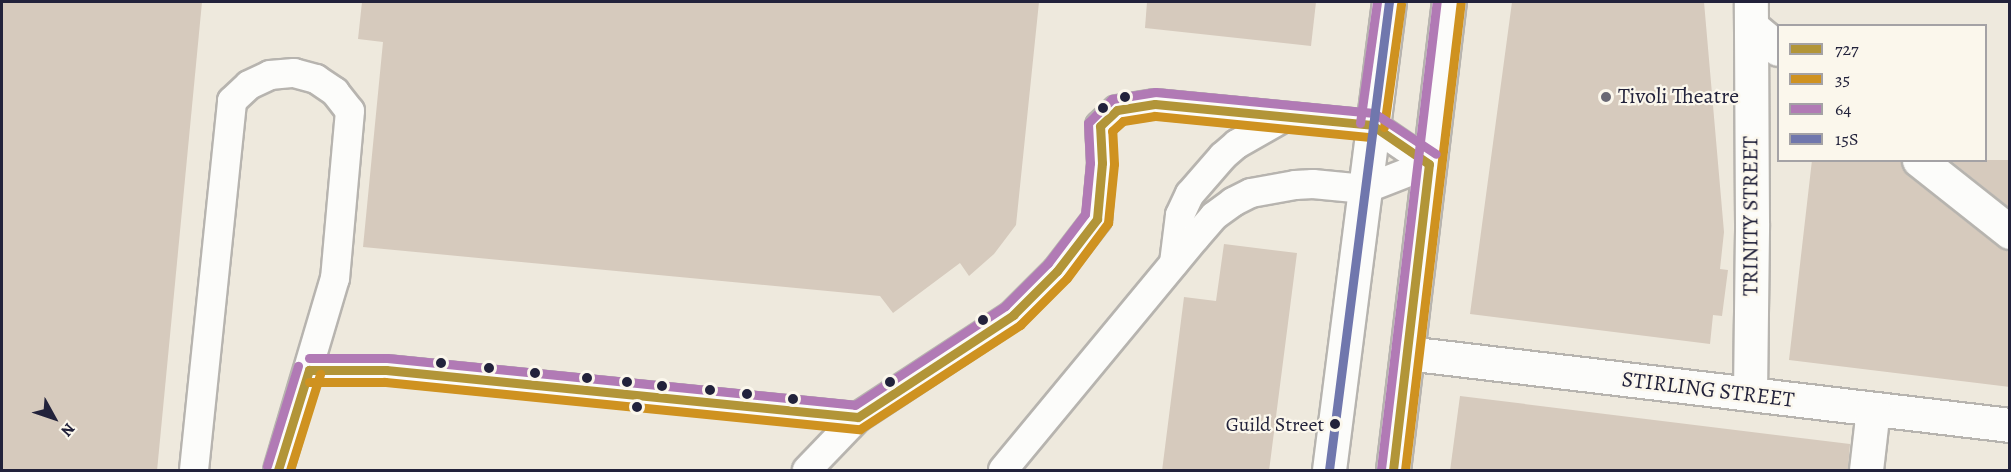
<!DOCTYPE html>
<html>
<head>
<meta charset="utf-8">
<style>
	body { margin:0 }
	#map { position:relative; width:2011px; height:472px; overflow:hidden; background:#eee9dd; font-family:Alegreya,serif }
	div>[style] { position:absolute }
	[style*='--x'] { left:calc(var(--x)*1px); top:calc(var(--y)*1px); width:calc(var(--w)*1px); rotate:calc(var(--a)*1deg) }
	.building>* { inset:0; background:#d6cabd }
	.roads { filter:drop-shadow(2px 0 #b7b4af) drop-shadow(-2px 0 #b7b4af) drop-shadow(0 2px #b7b4af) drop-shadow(0 -2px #b7b4af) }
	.lane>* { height:28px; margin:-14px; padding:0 14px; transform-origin:14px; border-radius:14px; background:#fcfcfa }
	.street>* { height:33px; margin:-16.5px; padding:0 16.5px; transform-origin:16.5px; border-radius:16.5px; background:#fcfcfa }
	.secondary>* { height:33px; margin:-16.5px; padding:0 16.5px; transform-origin:16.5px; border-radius:16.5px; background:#fcfcfa }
	.bus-1>* { height:9px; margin:-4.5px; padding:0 4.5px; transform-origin:4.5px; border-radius:4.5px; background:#b29538 }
	.bus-2>* { height:9px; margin:-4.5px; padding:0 4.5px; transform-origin:4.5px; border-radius:4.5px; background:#cf9220 }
	.bus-3>* { height:9px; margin:-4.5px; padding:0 4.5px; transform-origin:4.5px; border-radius:4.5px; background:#b17ab5 }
	.bus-4>* { height:9px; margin:-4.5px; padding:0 4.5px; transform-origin:4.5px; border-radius:4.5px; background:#7077ad }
	.dots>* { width:16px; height:16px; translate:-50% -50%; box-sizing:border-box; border:3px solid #fbf7ec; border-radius:50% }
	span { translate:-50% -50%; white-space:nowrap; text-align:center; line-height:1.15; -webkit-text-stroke:4.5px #fbf7ec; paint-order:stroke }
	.bus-label { font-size:20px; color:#22223b }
	.right { translate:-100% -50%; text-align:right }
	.poi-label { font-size:22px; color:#22223b }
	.left { translate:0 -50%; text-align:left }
	.street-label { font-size:22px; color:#22223b }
	.frame { position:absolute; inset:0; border:3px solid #22223b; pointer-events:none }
	.legend { position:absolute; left:1777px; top:24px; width:210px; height:138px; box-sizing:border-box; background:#fbf7ec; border:2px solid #a4a2a5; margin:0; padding:8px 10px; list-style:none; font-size:18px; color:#22223b }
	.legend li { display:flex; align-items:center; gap:12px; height:30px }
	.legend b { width:30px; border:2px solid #a4a2a5 }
	.north { position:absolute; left:24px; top:388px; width:60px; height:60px; -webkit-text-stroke:4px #fbf7ec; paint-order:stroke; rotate:130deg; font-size:16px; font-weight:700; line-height:24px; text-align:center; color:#22223b }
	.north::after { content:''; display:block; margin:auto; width:21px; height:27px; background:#22223b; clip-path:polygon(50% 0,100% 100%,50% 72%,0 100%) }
</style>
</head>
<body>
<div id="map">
	<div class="building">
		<i style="clip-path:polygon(2px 2px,202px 2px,157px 471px,2px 471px)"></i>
		<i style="clip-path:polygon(362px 2px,1039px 2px,1016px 225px,994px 254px,969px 276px,960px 263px,893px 313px,880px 296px,363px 247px,383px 42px,358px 39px)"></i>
		<i style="clip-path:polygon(1147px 2px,1316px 2px,1311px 46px,1145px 28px)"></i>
		<i style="clip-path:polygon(1512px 2px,1704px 2px,1724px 232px,1720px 269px,1728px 270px,1722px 316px,1713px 315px,1710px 344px,1470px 314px)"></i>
		<i style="clip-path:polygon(1812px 160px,1901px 160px,1907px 175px,1998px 247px,2010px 250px,2010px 387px,1789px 360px)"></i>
		<i style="clip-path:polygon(1950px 160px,2010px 160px,2010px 208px)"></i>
		<i style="clip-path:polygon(1224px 244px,1297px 253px,1269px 471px,1162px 471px,1184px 297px,1216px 301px)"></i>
		<i style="clip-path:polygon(1460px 396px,1850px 444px,1848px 471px,1450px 471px)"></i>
	</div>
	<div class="roads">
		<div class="lane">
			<i style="--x:1174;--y:263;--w:48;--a:-82.9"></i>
			<i style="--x:1180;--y:215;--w:23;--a:-65"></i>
			<i style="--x:1190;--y:194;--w:50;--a:-49"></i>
			<i style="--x:1223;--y:156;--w:18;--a:-41"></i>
			<i style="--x:1237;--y:144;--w:53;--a:-29.5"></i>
			<i style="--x:309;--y:370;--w:77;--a:0"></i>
			<i style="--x:386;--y:370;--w:474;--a:5.7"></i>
			<i style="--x:194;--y:470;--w:371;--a:-84.1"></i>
			<i style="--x:232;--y:101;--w:23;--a:-43"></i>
			<i style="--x:249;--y:85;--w:23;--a:-25"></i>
			<i style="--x:270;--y:75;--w:24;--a:-5"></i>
			<i style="--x:294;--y:73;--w:23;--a:15"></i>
			<i style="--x:316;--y:79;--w:23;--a:34"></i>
			<i style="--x:335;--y:92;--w:24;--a:52"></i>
			<i style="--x:350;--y:111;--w:168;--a:95.1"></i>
			<i style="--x:335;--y:278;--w:200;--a:106.5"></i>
			<i style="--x:807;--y:470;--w:74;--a:-46.1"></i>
			<i style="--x:858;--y:417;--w:186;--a:-33.3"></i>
			<i style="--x:1013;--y:315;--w:62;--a:-45"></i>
			<i style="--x:1057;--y:271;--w:66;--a:-52.4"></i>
			<i style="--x:1097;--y:219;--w:56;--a:-84.9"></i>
			<i style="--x:1102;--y:163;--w:37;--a:-93"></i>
			<i style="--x:1100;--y:126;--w:23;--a:-43"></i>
			<i style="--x:1117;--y:110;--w:38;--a:-9"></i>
			<i style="--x:1155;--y:104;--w:218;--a:5.5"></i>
			<i style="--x:1372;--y:125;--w:69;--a:34.4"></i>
			<i style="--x:1003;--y:470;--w:301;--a:-50.4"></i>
			<i style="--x:1195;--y:238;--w:29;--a:-49"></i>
			<i style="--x:1214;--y:216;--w:24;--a:-36"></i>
			<i style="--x:1233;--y:202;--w:20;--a:-27"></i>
			<i style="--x:1251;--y:193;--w:45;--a:-10.3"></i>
			<i style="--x:1295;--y:185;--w:18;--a:-3"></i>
			<i style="--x:1313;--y:184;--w:52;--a:5.5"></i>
			<i style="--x:1365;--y:189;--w:69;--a:-21.3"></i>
		</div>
		<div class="street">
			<i style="--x:1752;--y:27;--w:34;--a:40"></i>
			<i style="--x:1919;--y:160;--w:116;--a:38.4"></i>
			<i style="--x:1407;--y:353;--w:607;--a:6.81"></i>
			<i style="--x:1750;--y:394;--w:171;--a:-89.3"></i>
			<i style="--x:1752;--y:223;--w:221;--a:-90.3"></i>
			<i style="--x:1866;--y:470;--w:61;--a:-83.5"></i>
		</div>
		<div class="secondary">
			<i style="--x:1329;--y:470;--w:472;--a:-82.7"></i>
			<i style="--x:1393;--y:470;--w:471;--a:-83.2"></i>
		</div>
	</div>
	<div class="bus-1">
		<i style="--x:309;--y:370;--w:77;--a:0"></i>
		<i style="--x:386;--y:370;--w:474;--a:5.7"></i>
		<i style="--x:858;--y:417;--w:186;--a:-33.3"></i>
		<i style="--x:1013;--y:315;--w:62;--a:-45"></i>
		<i style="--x:1057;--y:271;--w:66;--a:-52.4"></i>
		<i style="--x:1097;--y:219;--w:56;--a:-84.9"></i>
		<i style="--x:1102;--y:163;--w:37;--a:-93"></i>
		<i style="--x:1100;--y:126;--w:23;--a:-43"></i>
		<i style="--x:1117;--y:110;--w:38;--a:-9"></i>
		<i style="--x:1155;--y:104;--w:218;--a:5.5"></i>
		<i style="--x:1372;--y:125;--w:69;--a:34.4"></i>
		<i style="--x:278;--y:470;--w:105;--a:-72.8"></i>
		<i style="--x:1393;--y:470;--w:308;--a:-83.3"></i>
	</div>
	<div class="bus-2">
		<i style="--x:1384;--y:127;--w:124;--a:-82.1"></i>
		<i style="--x:309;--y:382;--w:76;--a:0"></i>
		<i style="--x:385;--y:382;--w:477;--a:5.7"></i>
		<i style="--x:860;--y:429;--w:191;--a:-33"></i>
		<i style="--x:1020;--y:325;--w:66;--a:-45"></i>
		<i style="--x:1067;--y:278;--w:69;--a:-53.3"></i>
		<i style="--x:1108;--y:223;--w:59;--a:-84.2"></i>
		<i style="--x:1114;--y:164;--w:33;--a:-93"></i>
		<i style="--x:1112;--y:131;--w:15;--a:-42"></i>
		<i style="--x:1123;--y:121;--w:32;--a:-9"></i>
		<i style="--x:1155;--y:116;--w:217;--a:5.6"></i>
		<i style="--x:290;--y:470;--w:101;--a:-72.6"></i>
		<i style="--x:1405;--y:470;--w:470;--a:-83.2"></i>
	</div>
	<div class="bus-3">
		<i style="--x:1360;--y:123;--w:122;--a:-82"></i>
		<i style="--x:309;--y:358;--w:78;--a:0"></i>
		<i style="--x:387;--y:358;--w:470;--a:5.7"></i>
		<i style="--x:855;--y:405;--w:180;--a:-33.4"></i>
		<i style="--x:1005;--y:306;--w:61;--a:-45"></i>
		<i style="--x:1048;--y:263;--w:61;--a:-52.9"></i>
		<i style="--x:1085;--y:214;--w:51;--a:-84.4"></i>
		<i style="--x:1090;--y:163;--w:40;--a:-92.9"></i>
		<i style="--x:1088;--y:123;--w:34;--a:-45"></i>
		<i style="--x:1112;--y:99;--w:44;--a:-9.2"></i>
		<i style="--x:1155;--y:92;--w:220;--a:5.5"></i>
		<i style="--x:1374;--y:113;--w:74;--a:33.5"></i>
		<i style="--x:267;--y:466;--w:105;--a:-72.8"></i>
		<i style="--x:1381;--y:469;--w:470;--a:-83.2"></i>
	</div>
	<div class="bus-4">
		<i style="--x:1329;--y:470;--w:472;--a:-82.7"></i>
	</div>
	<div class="dots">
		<i style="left:1125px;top:97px;background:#22223b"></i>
		<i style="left:1606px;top:97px;background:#696874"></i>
		<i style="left:1103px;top:108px;background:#22223b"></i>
		<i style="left:983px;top:320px;background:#22223b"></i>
		<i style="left:441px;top:363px;background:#22223b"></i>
		<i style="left:489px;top:368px;background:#22223b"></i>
		<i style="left:535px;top:373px;background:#22223b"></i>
		<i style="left:587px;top:378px;background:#22223b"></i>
		<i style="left:627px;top:382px;background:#22223b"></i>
		<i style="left:890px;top:382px;background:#22223b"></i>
		<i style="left:662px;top:386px;background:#22223b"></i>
		<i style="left:710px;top:390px;background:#22223b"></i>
		<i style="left:747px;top:394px;background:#22223b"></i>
		<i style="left:793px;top:399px;background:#22223b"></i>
		<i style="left:637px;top:407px;background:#22223b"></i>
		<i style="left:1335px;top:424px;background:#22223b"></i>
	</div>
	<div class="bus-label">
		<span class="right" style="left:1324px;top:424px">Guild Street</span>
	</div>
	<div class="poi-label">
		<span class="left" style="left:1618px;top:97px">Tivoli Theatre</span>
	</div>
	<div class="street-label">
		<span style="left:1751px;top:216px;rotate:-90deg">TRINITY STREET</span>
		<span style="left:1708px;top:390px;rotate:7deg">STIRLING STREET</span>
	</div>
	<div class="frame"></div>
	<ul class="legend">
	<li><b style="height:8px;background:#b29538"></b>727</li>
	<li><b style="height:8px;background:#cf9220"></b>35</li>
	<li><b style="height:8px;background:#b17ab5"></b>64</li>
	<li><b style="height:8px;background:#7077ad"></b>15S</li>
	</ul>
	<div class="north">N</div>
</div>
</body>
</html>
